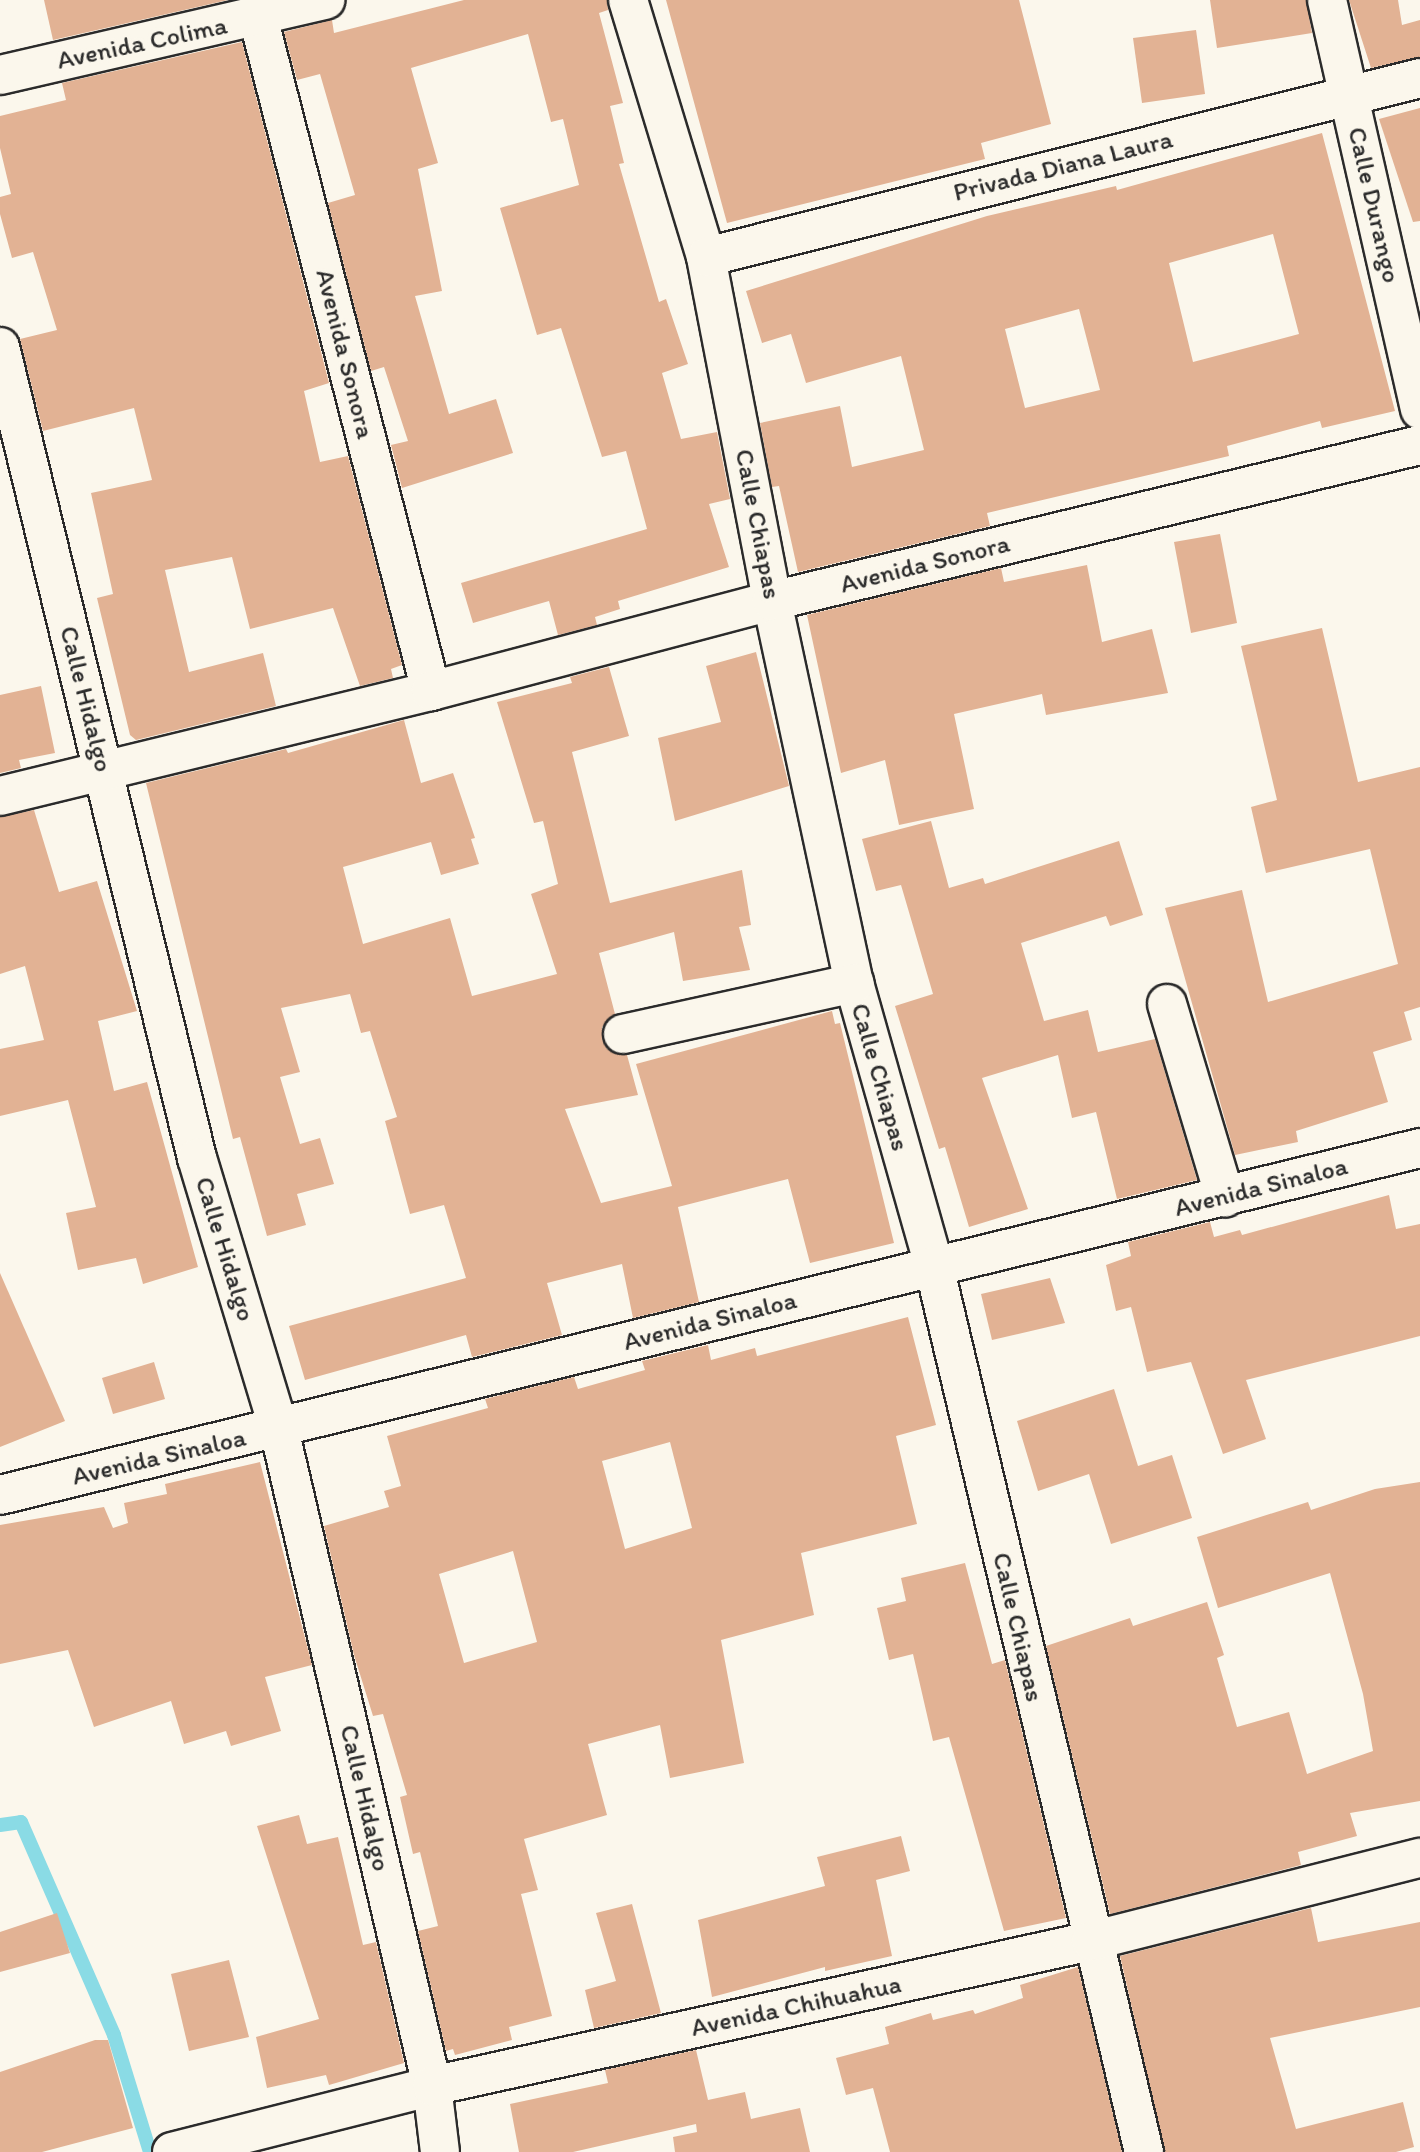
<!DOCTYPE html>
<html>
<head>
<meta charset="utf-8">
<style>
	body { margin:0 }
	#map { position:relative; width:1420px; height:2152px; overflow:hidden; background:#fbf7ec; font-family:Itim,sans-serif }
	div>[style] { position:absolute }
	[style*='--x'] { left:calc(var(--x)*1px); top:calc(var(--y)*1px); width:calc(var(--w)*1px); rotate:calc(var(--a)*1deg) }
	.stream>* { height:14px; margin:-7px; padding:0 7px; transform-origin:7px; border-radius:7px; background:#8adbe5 }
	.building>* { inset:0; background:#e2b294 }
	.roads { filter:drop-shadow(2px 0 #2b2b2b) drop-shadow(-2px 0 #2b2b2b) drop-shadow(0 2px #2b2b2b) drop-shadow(0 -2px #2b2b2b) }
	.minor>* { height:38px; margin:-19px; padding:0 19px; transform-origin:19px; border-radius:19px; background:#fbf7ec }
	span { translate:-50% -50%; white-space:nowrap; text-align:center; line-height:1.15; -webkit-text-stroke:7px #fbf7ec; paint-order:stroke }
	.street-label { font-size:26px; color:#2b2b2b }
</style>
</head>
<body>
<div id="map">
	<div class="stream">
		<i style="--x:0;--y:1825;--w:21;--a:-8"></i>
		<i style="--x:21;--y:1822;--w:232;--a:66.4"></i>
		<i style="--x:114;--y:2035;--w:122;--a:72.9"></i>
	</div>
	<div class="building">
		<i style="clip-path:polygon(44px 0,228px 0,53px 40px)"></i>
		<i style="clip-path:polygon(464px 0,607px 0,608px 10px,599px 13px,623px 103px,610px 106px,624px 163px,619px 164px,659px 302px,666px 299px,688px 364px,662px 373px,681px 439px,717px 432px,730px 499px,709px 504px,729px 567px,618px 601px,620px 609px,595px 617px,597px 625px,558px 635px,549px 601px,473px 623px,461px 583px,647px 529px,626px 451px,602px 457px,561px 328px,537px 335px,500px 208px,579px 185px,563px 119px,551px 122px,528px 34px,411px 68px,438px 163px,418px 169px,442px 291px,415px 296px,449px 414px,496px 399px,513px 453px,402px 488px,391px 445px,408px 441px,384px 367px,371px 371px,328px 203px,355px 195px,320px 74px,297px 80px,284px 32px,332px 20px,334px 33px)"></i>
		<i style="clip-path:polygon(666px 0,1019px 0,1051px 124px,981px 143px,985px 159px,727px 223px)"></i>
		<i style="clip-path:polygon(1210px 0,1306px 0,1312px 33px,1217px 48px)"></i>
		<i style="clip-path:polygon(1349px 0,1398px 0,1402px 25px,1420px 20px,1420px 57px,1371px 68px)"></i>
		<i style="clip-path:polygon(1196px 30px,1205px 94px,1142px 103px,1133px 38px)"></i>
		<i style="clip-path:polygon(242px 42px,329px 383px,304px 391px,320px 462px,348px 456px,402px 665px,391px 669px,393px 678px,360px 686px,333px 608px,250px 629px,232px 557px,165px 570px,189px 672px,263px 653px,276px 706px,136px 740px,130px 735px,97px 598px,113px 594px,91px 493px,152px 480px,134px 408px,43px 431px,20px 339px,57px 330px,33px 252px,12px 258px,0 214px,0 197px,11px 194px,0 148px,0 116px,66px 100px,62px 83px)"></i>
		<i style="clip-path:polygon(1420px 108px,1420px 221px,1413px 222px,1379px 119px)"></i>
		<i style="clip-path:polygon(evenodd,1322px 133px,1395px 411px,1322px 428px,1320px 421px,1227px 446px,1229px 456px,987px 513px,990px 526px,798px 572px,779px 486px,772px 487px,760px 423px,840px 406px,852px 467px,924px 450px,901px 356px,806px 383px,791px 334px,762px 343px,746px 291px,987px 216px,1116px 186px,1117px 190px,1322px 133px,1273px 234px,1299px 334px,1193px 362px,1169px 263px,1273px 234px,1322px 133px,1079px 309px,1100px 390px,1025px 408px,1005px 329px,1079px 309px)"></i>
		<i style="clip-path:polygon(1220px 534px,1237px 623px,1191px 633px,1174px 542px)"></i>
		<i style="clip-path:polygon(1087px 565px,1102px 642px,1152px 629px,1168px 693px,1046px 715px,1042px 694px,954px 714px,974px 809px,899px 825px,885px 760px,841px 773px,807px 615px,1001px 568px,1004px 582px)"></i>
		<i style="clip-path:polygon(1322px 628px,1358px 782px,1420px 767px,1420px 1007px,1404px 1012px,1412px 1040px,1373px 1052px,1388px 1102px,1296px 1131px,1298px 1142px,1235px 1155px,1165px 908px,1242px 890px,1268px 1002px,1398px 964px,1370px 849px,1266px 873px,1251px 807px,1277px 800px,1241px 646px)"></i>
		<i style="clip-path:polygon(756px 652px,789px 786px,675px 821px,658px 738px,721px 722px,706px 666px)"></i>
		<i style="clip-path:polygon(609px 667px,629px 736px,572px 752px,610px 903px,742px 870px,751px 925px,739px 927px,750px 970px,683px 981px,674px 932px,599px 953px,615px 1014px,602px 1027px,602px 1039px,607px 1049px,627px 1055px,638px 1095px,565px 1109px,601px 1203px,672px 1186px,636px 1064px,832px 1011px,835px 1024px,840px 1023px,894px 1243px,810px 1263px,788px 1179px,678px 1207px,699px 1302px,633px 1318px,622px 1264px,547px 1283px,562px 1335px,472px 1357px,466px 1335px,305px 1380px,289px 1326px,466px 1278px,444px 1205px,410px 1214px,385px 1121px,397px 1117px,370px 1031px,361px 1033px,350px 994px,281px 1008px,300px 1072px,280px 1077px,300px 1144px,320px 1138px,334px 1184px,297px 1194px,306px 1225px,267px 1236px,240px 1137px,233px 1139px,146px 783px,286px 749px,288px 753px,404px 720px,421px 783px,453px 773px,475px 838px,471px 839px,479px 864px,441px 875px,431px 842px,343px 867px,363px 944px,450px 918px,472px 996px,557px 974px,531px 894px,558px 884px,543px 821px,534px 823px,497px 702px,572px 683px,570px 677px)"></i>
		<i style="clip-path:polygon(41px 686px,55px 753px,19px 760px,21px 768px,0 773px,0 695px)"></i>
		<i style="clip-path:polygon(34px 810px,59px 892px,97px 881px,137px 1011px,98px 1021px,114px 1091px,147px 1082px,198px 1267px,143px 1284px,136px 1258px,78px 1270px,66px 1213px,96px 1207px,68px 1100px,0 1116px,0 1049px,44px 1040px,25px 966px,0 974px,0 817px)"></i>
		<i style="clip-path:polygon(931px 821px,949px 888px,983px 878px,985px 884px,1119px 841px,1143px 915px,1110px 926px,1106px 916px,1021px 943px,1044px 1021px,1088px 1010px,1098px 1052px,1155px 1039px,1197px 1180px,1117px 1199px,1096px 1112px,1072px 1118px,1058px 1055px,982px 1078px,1028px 1209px,969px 1227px,945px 1147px,939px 1149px,895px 1006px,933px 994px,901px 885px,876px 891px,862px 839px)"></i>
		<i style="clip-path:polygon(1389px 1195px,1396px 1229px,1420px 1224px,1420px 1336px,1246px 1380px,1266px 1439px,1223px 1454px,1191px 1362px,1147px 1372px,1131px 1307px,1116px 1311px,1106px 1265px,1131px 1256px,1128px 1242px,1210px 1222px,1214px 1237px,1240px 1230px,1242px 1235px)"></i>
		<i style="clip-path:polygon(0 1273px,65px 1421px,0 1447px)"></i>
		<i style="clip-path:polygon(1050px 1278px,1065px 1323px,992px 1340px,981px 1294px)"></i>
		<i style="clip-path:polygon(evenodd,908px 1317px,936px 1425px,896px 1436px,917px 1524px,801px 1553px,814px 1615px,721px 1640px,744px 1763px,670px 1778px,660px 1725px,588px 1744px,607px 1815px,524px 1839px,538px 1890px,521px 1894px,552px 2016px,509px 2027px,512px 2040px,455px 2055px,453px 2049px,446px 2051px,418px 1931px,438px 1926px,420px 1852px,413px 1854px,400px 1797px,407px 1795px,383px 1714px,373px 1716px,354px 1655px,324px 1526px,389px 1507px,384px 1491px,401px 1486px,387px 1436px,488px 1408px,485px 1399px,574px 1377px,578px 1389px,645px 1370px,642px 1361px,708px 1345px,711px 1360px,755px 1348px,757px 1356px,908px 1317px,670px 1442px,692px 1528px,625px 1549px,602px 1461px,670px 1442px,908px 1317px,513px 1551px,537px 1642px,464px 1663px,439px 1574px,513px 1551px)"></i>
		<i style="clip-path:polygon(154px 1362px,165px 1399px,113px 1414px,102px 1378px)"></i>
		<i style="clip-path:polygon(1114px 1389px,1138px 1466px,1172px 1455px,1192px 1518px,1111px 1544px,1089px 1474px,1038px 1491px,1017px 1421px)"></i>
		<i style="clip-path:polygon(260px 1462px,312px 1665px,265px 1677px,281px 1731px,231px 1746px,226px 1731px,184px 1744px,171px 1701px,94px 1727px,68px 1650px,0 1664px,0 1525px,104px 1507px,113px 1528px,128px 1523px,124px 1503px,167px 1494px,165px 1484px)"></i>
		<i style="clip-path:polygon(1420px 1482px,1420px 1801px,1350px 1813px,1357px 1836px,1298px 1852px,1301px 1865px,1110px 1914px,1046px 1646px,1130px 1618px,1133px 1626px,1207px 1602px,1224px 1655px,1217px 1658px,1237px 1727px,1289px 1712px,1307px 1774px,1373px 1751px,1363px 1694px,1330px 1573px,1218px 1608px,1197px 1537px,1308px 1502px,1311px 1510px,1375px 1489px)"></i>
		<i style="clip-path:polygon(965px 1563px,992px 1664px,1005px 1660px,1066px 1918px,1004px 1931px,949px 1737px,933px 1741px,913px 1654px,889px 1660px,877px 1608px,906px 1601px,901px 1578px)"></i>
		<i style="clip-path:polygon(299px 1815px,307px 1844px,338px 1837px,363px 1945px,376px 1942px,404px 2063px,329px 2085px,326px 2075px,267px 2088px,256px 2037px,319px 2019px,257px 1826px)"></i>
		<i style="clip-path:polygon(901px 1836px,910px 1871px,876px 1880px,892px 1956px,825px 1971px,825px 1967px,712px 1997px,698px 1920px,825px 1886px,817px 1857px)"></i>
		<i style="clip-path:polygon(632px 1904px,661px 2013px,594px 2028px,585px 1990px,616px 1981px,596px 1913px)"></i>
		<i style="clip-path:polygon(1311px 1908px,1318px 1942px,1420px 1922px,1420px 2007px,1270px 2038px,1296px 2129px,1403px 2102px,1414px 2147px,1396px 2152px,1165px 2152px,1120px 1956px)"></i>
		<i style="clip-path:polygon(57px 1913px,70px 1953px,0 1972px,0 1932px)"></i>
		<i style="clip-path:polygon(229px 1960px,249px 2037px,189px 2051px,171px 1974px)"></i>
		<i style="clip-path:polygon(1078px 1967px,1122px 2152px,890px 2152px,873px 2088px,846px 2095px,836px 2058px,889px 2044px,885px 2027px,931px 2013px,933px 2020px,973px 2010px,975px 2014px,1023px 1998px,1020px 1985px)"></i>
		<i style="clip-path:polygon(95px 2040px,108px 2040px,133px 2128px,42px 2152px,0 2152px,0 2072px)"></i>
		<i style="clip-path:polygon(696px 2050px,708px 2100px,745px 2092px,751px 2119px,800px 2108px,810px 2152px,675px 2152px,673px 2137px,697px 2132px,696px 2124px,573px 2152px,519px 2152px,510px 2104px,608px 2083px,605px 2070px)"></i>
	</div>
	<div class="roads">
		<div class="minor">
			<i style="--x:628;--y:0;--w:269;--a:73.1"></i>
			<i style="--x:706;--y:257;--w:350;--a:79.1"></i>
			<i style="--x:772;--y:601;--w:391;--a:77.9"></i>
			<i style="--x:854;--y:983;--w:294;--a:74.2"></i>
			<i style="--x:934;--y:1266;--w:911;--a:76.67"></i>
			<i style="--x:1327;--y:0;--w:420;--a:77.2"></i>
			<i style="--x:258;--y:17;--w:696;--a:75.6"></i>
			<i style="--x:0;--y:75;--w:334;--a:-13"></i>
			<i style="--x:706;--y:257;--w:736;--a:-14.07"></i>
			<i style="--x:0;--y:347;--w:835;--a:76.35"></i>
			<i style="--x:197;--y:1158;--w:283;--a:73.2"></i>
			<i style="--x:279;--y:1429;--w:675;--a:76.89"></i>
			<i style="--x:432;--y:2086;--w:66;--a:83.1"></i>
			<i style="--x:0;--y:796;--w:444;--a:-13.7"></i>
			<i style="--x:431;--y:691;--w:353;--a:-14.8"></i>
			<i style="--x:772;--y:601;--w:667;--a:-13.54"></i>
			<i style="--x:1167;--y:1004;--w:202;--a:73.3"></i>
			<i style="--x:623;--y:1034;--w:237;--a:-12.4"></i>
			<i style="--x:0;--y:1495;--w:1462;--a:-13.73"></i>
			<i style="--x:172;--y:2152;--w:268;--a:-14.2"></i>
			<i style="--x:432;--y:2086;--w:675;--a:-12.41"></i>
			<i style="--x:1091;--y:1941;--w:339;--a:-14.2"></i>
		</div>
	</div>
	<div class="street-label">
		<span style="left:142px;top:43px;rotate:-12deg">Avenida Colima</span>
		<span style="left:1063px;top:166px;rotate:-14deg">Privada Diana Laura</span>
		<span style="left:1374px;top:205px;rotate:77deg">Calle Durango</span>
		<span style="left:345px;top:354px;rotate:76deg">Avenida Sonora</span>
		<span style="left:758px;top:524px;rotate:79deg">Calle Chiapas</span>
		<span style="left:925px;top:564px;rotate:-14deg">Avenida Sonora</span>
		<span style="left:86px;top:699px;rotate:76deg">Calle Hidalgo</span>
		<span style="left:880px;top:1077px;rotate:74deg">Calle Chiapas</span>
		<span style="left:1261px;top:1187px;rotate:-14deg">Avenida Sinaloa</span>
		<span style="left:225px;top:1249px;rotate:73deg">Calle Hidalgo</span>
		<span style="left:710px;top:1321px;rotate:-14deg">Avenida Sinaloa</span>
		<span style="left:159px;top:1457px;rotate:-13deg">Avenida Sinaloa</span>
		<span style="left:1018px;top:1627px;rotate:77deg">Calle Chiapas</span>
		<span style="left:365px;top:1798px;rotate:77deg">Calle Hidalgo</span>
		<span style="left:796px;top:2006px;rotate:-12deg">Avenida Chihuahua</span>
	</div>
</div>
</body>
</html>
